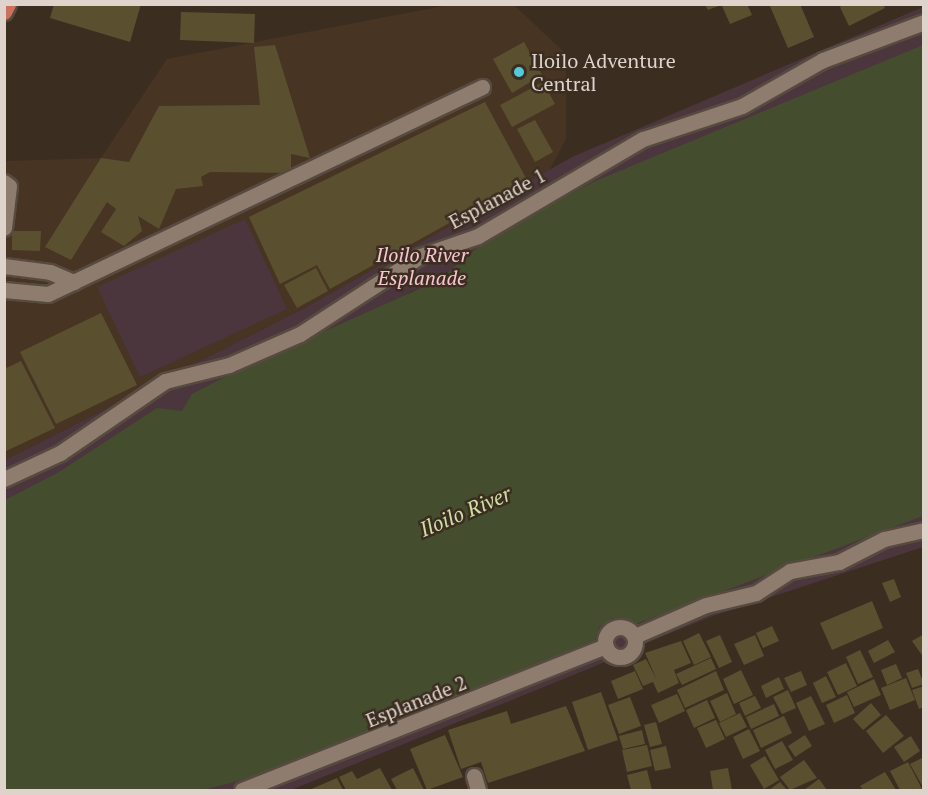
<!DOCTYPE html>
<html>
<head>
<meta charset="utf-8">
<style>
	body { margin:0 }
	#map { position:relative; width:928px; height:795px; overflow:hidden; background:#3c2d21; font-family:"PT Serif",serif }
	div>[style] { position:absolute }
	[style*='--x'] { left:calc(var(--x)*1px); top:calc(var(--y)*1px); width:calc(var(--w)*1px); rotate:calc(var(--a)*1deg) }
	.built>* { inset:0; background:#483423 }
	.green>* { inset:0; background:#4a363c }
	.water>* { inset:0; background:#454d2f }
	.building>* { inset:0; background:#5a5030 }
	.roads { filter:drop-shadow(2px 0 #574a40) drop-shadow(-2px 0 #574a40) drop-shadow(0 2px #574a40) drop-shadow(0 -2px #574a40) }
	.minor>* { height:15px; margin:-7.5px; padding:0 7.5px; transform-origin:7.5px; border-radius:7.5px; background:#8e7d6e }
	.minor>.ring { margin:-7.5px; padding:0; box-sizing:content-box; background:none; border:15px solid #8e7d6e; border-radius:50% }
	.major>* { height:15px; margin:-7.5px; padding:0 7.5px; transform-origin:7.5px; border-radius:7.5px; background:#cc715d }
	.dots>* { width:16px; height:16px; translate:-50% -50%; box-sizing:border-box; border:3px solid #3c2d21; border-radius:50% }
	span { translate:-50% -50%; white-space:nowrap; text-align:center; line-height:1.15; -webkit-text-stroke:5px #3c2d21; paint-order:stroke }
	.poi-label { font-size:20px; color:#ded4cc }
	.left { translate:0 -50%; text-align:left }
	.street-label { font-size:20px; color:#ded4cc }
	.park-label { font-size:20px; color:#f9c4d2; font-style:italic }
	.water-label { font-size:21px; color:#cedea4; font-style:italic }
	.frame { position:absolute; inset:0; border:6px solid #ded4cc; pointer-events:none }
</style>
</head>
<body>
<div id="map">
	<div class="built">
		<i style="clip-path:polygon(454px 4px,514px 5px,566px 54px,566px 139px,549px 171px,303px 309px,5px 460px,5px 161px,101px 158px,167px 59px)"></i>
	</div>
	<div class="green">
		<i style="clip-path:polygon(923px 7px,923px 88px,411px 292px,5px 526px,5px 460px,303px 309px,572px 157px)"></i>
		<i style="clip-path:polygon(245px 219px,287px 309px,140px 377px,97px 287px)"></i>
		<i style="clip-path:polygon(923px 485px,923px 547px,710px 617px,644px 644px,640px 658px,626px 667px,605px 662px,291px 790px,105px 790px,574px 620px,621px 617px,636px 624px,677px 607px,673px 588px,766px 571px,767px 555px)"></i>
	</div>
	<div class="water">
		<i style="clip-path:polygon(923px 45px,923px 516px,636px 624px,613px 618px,599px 627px,595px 640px,274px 772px,202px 790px,5px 790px,5px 500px,59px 472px,157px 408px,182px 411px,192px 394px,242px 368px,439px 280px,489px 238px,593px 182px)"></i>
	</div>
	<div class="building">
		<i style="clip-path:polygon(54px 4px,141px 4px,130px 42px,50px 18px)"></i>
		<i style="clip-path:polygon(747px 4px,752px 15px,730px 24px,722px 6px)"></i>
		<i style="clip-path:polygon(769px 4px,800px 4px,814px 37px,788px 48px)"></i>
		<i style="clip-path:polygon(845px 4px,883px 4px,885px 8px,849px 26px,840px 7px)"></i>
		<i style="clip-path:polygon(705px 5px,721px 5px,708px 10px)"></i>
		<i style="clip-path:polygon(181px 12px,255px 14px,254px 43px,180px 40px)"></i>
		<i style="clip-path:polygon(524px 42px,542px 75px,512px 93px,493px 59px)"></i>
		<i style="clip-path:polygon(275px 45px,310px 158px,291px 154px,291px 173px,210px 172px,201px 177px,203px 186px,176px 189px,159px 229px,138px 216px,142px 231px,124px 246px,101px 232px,116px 209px,107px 202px,71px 260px,45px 247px,101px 158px,129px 162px,159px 106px,260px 105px,254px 47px)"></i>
		<i style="clip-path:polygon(543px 82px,555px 104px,512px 127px,500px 105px)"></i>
		<i style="clip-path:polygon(485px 102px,527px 180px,330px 289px,317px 265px,280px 284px,249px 217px)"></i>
		<i style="clip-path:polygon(535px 120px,553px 152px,535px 162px,517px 129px)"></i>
		<i style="clip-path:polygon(12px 231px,41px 231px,40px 251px,12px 250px)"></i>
		<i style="clip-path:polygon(316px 268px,328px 291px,297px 308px,284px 285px)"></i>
		<i style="clip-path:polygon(101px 313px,137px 385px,56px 424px,20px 352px)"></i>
		<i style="clip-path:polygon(21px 361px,55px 428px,4px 452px,4px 369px)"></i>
		<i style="clip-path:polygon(894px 579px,901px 597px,890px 602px,882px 583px)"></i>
		<i style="clip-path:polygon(872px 601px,883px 628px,832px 650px,820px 623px)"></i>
		<i style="clip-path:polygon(772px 626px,779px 641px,763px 648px,756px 633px)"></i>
		<i style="clip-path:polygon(699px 633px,711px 657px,694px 665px,683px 641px)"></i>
		<i style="clip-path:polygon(924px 634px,924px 658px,912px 641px)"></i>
		<i style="clip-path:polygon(720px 635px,732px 662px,719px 668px,706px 641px)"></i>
		<i style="clip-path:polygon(755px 635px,764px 656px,744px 665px,734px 644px)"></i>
		<i style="clip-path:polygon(888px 640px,895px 652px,874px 663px,868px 651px)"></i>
		<i style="clip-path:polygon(681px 641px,691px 663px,674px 670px,679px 683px,658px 693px,653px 682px,643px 686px,633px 665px,646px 659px,657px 680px,645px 653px)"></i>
		<i style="clip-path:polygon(860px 650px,873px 677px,858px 684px,846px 657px)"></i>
		<i style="clip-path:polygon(711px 658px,716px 669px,682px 685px,676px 674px)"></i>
		<i style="clip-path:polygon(846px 663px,857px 686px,838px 695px,827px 672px)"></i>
		<i style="clip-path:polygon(896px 664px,902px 678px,887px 685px,881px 670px)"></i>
		<i style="clip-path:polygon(918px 669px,924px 684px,912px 688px,906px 673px)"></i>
		<i style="clip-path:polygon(741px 670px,753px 695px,734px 704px,723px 679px)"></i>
		<i style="clip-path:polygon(635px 671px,643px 689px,618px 699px,611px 681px)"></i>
		<i style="clip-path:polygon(716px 671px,724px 690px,685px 708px,677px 690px)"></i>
		<i style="clip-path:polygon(801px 671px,807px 685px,791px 692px,784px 678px)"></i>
		<i style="clip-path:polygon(826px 676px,836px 697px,822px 703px,813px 683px)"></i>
		<i style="clip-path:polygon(779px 677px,784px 689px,766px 698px,761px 686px)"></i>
		<i style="clip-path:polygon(906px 678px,915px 700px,890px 710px,881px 688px)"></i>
		<i style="clip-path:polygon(874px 679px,881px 695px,854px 707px,847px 692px)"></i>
		<i style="clip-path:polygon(924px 686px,924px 707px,919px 709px,912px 690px)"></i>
		<i style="clip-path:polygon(788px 690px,796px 708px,782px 714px,773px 697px)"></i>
		<i style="clip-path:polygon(601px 692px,618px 740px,588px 750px,572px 702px)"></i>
		<i style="clip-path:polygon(727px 693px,736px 714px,720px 722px,710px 701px)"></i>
		<i style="clip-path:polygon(677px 694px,685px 711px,659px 723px,651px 705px)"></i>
		<i style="clip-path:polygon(847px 695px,855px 713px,834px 723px,826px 705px)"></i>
		<i style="clip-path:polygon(755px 696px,761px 708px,745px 716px,739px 703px)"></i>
		<i style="clip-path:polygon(811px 696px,825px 724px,809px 731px,796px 703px)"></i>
		<i style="clip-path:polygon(630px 697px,641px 726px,619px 734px,608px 705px)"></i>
		<i style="clip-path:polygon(707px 700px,715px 718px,694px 728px,686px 710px)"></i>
		<i style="clip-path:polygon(871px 703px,881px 715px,863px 730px,853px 719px)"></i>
		<i style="clip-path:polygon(774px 704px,779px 716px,751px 729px,746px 717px)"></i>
		<i style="clip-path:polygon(566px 706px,585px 751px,488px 783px,481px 762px,461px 769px,448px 730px,507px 711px,511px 724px)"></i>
		<i style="clip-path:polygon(740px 713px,747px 727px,726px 737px,719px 723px)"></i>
		<i style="clip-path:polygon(886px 715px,904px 736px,883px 753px,866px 731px)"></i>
		<i style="clip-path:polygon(784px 716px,792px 733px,761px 748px,753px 730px)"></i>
		<i style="clip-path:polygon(716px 720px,725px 739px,706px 748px,697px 728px)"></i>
		<i style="clip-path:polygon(656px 722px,662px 744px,650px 747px,644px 725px)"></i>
		<i style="clip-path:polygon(749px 729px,760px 751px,743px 759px,733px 737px)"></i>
		<i style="clip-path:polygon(642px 730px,645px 744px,623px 749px,619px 736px)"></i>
		<i style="clip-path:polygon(445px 735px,463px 777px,427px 790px,410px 749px)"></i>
		<i style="clip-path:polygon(805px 735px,812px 746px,795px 757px,788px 746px)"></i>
		<i style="clip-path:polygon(911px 736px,920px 751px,904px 762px,894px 747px)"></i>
		<i style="clip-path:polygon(782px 741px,793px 760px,775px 769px,765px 750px)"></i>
		<i style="clip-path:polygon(647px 745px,652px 766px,627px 772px,622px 750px)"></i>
		<i style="clip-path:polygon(666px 746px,671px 768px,655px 771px,650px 750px)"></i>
		<i style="clip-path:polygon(765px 756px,779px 780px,764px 789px,750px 765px)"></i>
		<i style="clip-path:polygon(924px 757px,924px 789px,910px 764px)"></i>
		<i style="clip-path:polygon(804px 760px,817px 778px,790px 790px,780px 777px)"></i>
		<i style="clip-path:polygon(908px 762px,922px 789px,918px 790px,900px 790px,890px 771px)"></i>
		<i style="clip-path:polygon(380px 768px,392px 790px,346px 790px,339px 777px,352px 771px,357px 779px)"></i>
		<i style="clip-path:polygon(413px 768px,424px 790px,397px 790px,391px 779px)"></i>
		<i style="clip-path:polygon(728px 768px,732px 790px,713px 790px,710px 771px)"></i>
		<i style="clip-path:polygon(647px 770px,652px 790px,631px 790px,627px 775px)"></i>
		<i style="clip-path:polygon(885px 772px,896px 790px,863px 790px,860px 786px)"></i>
		<i style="clip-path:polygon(337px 778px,343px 790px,309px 790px)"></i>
		<i style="clip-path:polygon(819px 779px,827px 790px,804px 790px)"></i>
		<i style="clip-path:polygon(780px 782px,787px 790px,769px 790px)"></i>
	</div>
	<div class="roads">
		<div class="minor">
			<i style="--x:4;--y:182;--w:6;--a:39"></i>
			<i style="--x:9;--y:186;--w:42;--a:96.8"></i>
			<i style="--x:4;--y:266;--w:46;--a:7.4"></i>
			<i style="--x:50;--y:272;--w:26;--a:23"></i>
			<i style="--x:4;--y:290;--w:44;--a:5.2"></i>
			<i style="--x:48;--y:294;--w:481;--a:-25.5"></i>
			<i style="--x:4;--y:479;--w:62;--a:-24.9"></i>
			<i style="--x:60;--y:453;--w:127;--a:-34.4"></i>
			<i style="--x:165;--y:381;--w:66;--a:-14"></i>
			<i style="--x:229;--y:365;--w:77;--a:-23.6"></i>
			<i style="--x:300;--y:334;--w:143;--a:-33"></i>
			<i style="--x:420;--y:256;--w:61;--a:-19"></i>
			<i style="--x:478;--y:236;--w:191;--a:-30.5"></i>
			<i style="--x:643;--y:139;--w:104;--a:-18.4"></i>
			<i style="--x:742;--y:106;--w:93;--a:-29.6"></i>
			<i style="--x:823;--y:60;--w:108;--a:-20.6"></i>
			<i class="ring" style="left:605px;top:627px;width:15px;height:15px"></i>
			<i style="--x:635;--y:636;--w:77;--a:-23.6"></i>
			<i style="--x:706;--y:605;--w:51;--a:-13.5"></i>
			<i style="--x:756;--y:593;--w:40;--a:-32.9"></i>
			<i style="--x:790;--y:571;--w:50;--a:-10.4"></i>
			<i style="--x:839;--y:562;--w:51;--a:-27.1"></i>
			<i style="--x:884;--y:539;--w:41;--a:-12.7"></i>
			<i style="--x:474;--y:776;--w:15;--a:74"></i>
			<i style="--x:242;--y:790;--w:391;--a:-21.6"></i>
		</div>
		<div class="major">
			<i style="--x:4;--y:12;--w:9;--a:-63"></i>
		</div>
	</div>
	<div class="dots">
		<i style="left:519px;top:72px;background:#54cade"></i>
	</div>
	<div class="poi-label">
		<span class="left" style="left:531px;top:72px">Iloilo Adventure<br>Central</span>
	</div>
	<div class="street-label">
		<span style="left:497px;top:198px;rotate:-28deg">Esplanade 1</span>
		<span style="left:416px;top:701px;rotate:-22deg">Esplanade 2</span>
	</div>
	<div class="park-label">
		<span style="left:422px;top:266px">Iloilo River<br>Esplanade</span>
	</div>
	<div class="water-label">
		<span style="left:465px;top:511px;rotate:-23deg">Iloilo River</span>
	</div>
	<div class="frame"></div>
</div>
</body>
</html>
